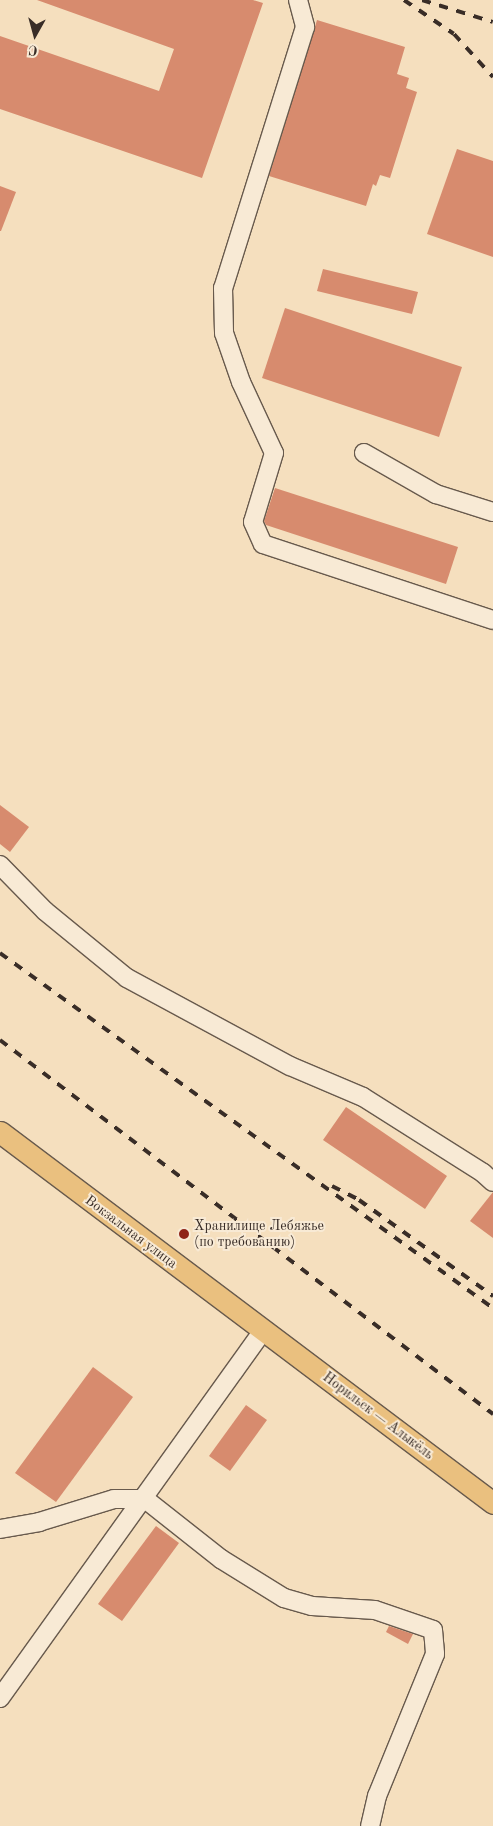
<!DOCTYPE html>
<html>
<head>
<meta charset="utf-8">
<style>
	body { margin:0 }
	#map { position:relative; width:493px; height:1826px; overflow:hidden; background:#f5dfbe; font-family:"Old Standard TT",serif }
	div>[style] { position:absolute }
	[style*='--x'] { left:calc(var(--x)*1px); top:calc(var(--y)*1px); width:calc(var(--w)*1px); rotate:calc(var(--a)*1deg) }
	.building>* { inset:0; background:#d78b6e }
	.roads { filter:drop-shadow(1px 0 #685a4d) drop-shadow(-1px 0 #685a4d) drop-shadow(0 1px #685a4d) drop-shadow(0 -1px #685a4d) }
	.minor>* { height:18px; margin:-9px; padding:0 9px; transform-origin:9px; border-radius:9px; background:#f8ead5 }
	.major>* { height:21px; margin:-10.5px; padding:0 10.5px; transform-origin:10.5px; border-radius:10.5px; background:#eac07f }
	.rail>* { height:4px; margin-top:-2px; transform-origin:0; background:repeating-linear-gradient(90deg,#392d27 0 9px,transparent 0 18px) }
	.dots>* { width:14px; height:14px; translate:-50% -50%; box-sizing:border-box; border:2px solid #f8ead5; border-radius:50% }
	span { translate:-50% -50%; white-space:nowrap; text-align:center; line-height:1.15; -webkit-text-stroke:4px #f8ead5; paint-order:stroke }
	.poi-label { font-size:14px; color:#392d27 }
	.left { translate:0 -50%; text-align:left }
	.street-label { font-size:14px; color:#392d27 }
	.north { position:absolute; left:10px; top:10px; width:50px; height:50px; -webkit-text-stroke:4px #f8ead5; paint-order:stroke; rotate:187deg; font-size:14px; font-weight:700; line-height:20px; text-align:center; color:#392d27 }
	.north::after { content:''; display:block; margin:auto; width:18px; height:22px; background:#392d27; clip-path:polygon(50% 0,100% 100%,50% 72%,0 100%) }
</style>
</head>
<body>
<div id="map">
	<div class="building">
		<i style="clip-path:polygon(37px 0,253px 0,263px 3px,202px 178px,0 109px,0 36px,159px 91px,174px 49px)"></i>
		<i style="clip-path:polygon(317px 20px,405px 47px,397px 74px,409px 78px,406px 88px,417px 92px,390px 178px,380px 175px,376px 186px,373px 184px,366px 206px,269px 176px)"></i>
		<i style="clip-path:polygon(457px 149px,493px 161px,493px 257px,427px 234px)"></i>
		<i style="clip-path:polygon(0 186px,16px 192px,1px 231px,0 231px)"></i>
		<i style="clip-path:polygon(323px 269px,418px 292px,412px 314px,317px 291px)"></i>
		<i style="clip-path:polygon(285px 308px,462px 367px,439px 437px,262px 378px)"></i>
		<i style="clip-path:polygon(275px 488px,458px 547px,446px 584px,266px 525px,264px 521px)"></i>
		<i style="clip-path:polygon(0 805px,29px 827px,10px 852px,0 844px)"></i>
		<i style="clip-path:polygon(346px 1107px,447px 1176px,425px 1209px,323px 1140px)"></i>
		<i style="clip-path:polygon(493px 1192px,493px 1238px,470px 1221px)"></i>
		<i style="clip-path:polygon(93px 1367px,133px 1397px,56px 1502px,15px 1473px)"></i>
		<i style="clip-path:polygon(246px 1405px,267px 1420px,230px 1471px,209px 1456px)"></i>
		<i style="clip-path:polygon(156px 1526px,179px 1543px,122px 1621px,98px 1604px)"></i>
		<i style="clip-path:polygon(389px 1626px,413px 1634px,408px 1644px,386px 1632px)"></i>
	</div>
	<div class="roads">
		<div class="minor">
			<i style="--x:298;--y:0;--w:28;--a:75"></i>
			<i style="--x:305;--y:27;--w:274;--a:107.4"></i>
			<i style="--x:223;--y:288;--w:45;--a:88.7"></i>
			<i style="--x:224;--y:333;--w:52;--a:70.9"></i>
			<i style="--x:241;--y:382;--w:78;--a:65.1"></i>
			<i style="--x:274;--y:453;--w:72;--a:106.9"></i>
			<i style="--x:253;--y:522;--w:24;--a:66"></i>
			<i style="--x:263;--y:544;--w:242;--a:18.3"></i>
			<i style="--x:364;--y:453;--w:83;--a:29.7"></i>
			<i style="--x:436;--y:494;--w:60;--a:17.5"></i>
			<i style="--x:0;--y:865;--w:64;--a:45.6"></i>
			<i style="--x:45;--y:911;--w:106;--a:39.3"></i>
			<i style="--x:127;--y:978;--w:185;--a:28.4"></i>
			<i style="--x:290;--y:1066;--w:79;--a:23"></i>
			<i style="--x:363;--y:1097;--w:142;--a:32.3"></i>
			<i style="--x:483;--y:1173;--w:13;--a:42"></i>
			<i style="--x:0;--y:1529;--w:40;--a:-10"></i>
			<i style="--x:39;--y:1522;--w:78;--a:-17"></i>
			<i style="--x:114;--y:1499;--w:31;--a:0"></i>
			<i style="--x:145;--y:1499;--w:97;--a:38.3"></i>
			<i style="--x:221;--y:1559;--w:74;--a:31.8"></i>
			<i style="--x:284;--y:1598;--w:29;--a:16"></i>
			<i style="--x:312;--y:1606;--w:63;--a:3.6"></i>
			<i style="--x:375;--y:1610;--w:61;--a:19"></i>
			<i style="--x:433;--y:1630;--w:24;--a:85"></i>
			<i style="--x:435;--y:1654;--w:153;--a:112.2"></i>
			<i style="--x:377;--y:1796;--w:31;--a:103"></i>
			<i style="--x:0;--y:1698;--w:452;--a:-54.4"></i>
		</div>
		<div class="major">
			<i style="--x:0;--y:1132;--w:617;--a:36.96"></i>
		</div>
	</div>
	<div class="rail">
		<i style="--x:404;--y:0;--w:60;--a:34.2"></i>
		<i style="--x:454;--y:34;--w:58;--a:47.8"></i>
		<i style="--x:422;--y:0;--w:74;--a:17.2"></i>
		<i style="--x:0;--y:953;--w:608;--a:35.76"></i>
		<i style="--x:0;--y:1040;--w:619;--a:37.18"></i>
		<i style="--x:332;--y:1186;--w:30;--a:27"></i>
		<i style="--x:359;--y:1200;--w:165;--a:35.6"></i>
	</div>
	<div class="dots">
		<i style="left:184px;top:1234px;background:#8f2418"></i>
	</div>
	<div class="poi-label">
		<span class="left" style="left:194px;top:1234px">Хранилище Лебяжье<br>(по требованию)</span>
	</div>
	<div class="street-label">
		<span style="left:131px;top:1232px;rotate:37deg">Вокзальная улица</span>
		<span style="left:378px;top:1416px;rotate:37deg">Норильск — Алыкёль</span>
	</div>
	<div class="north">С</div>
</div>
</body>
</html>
